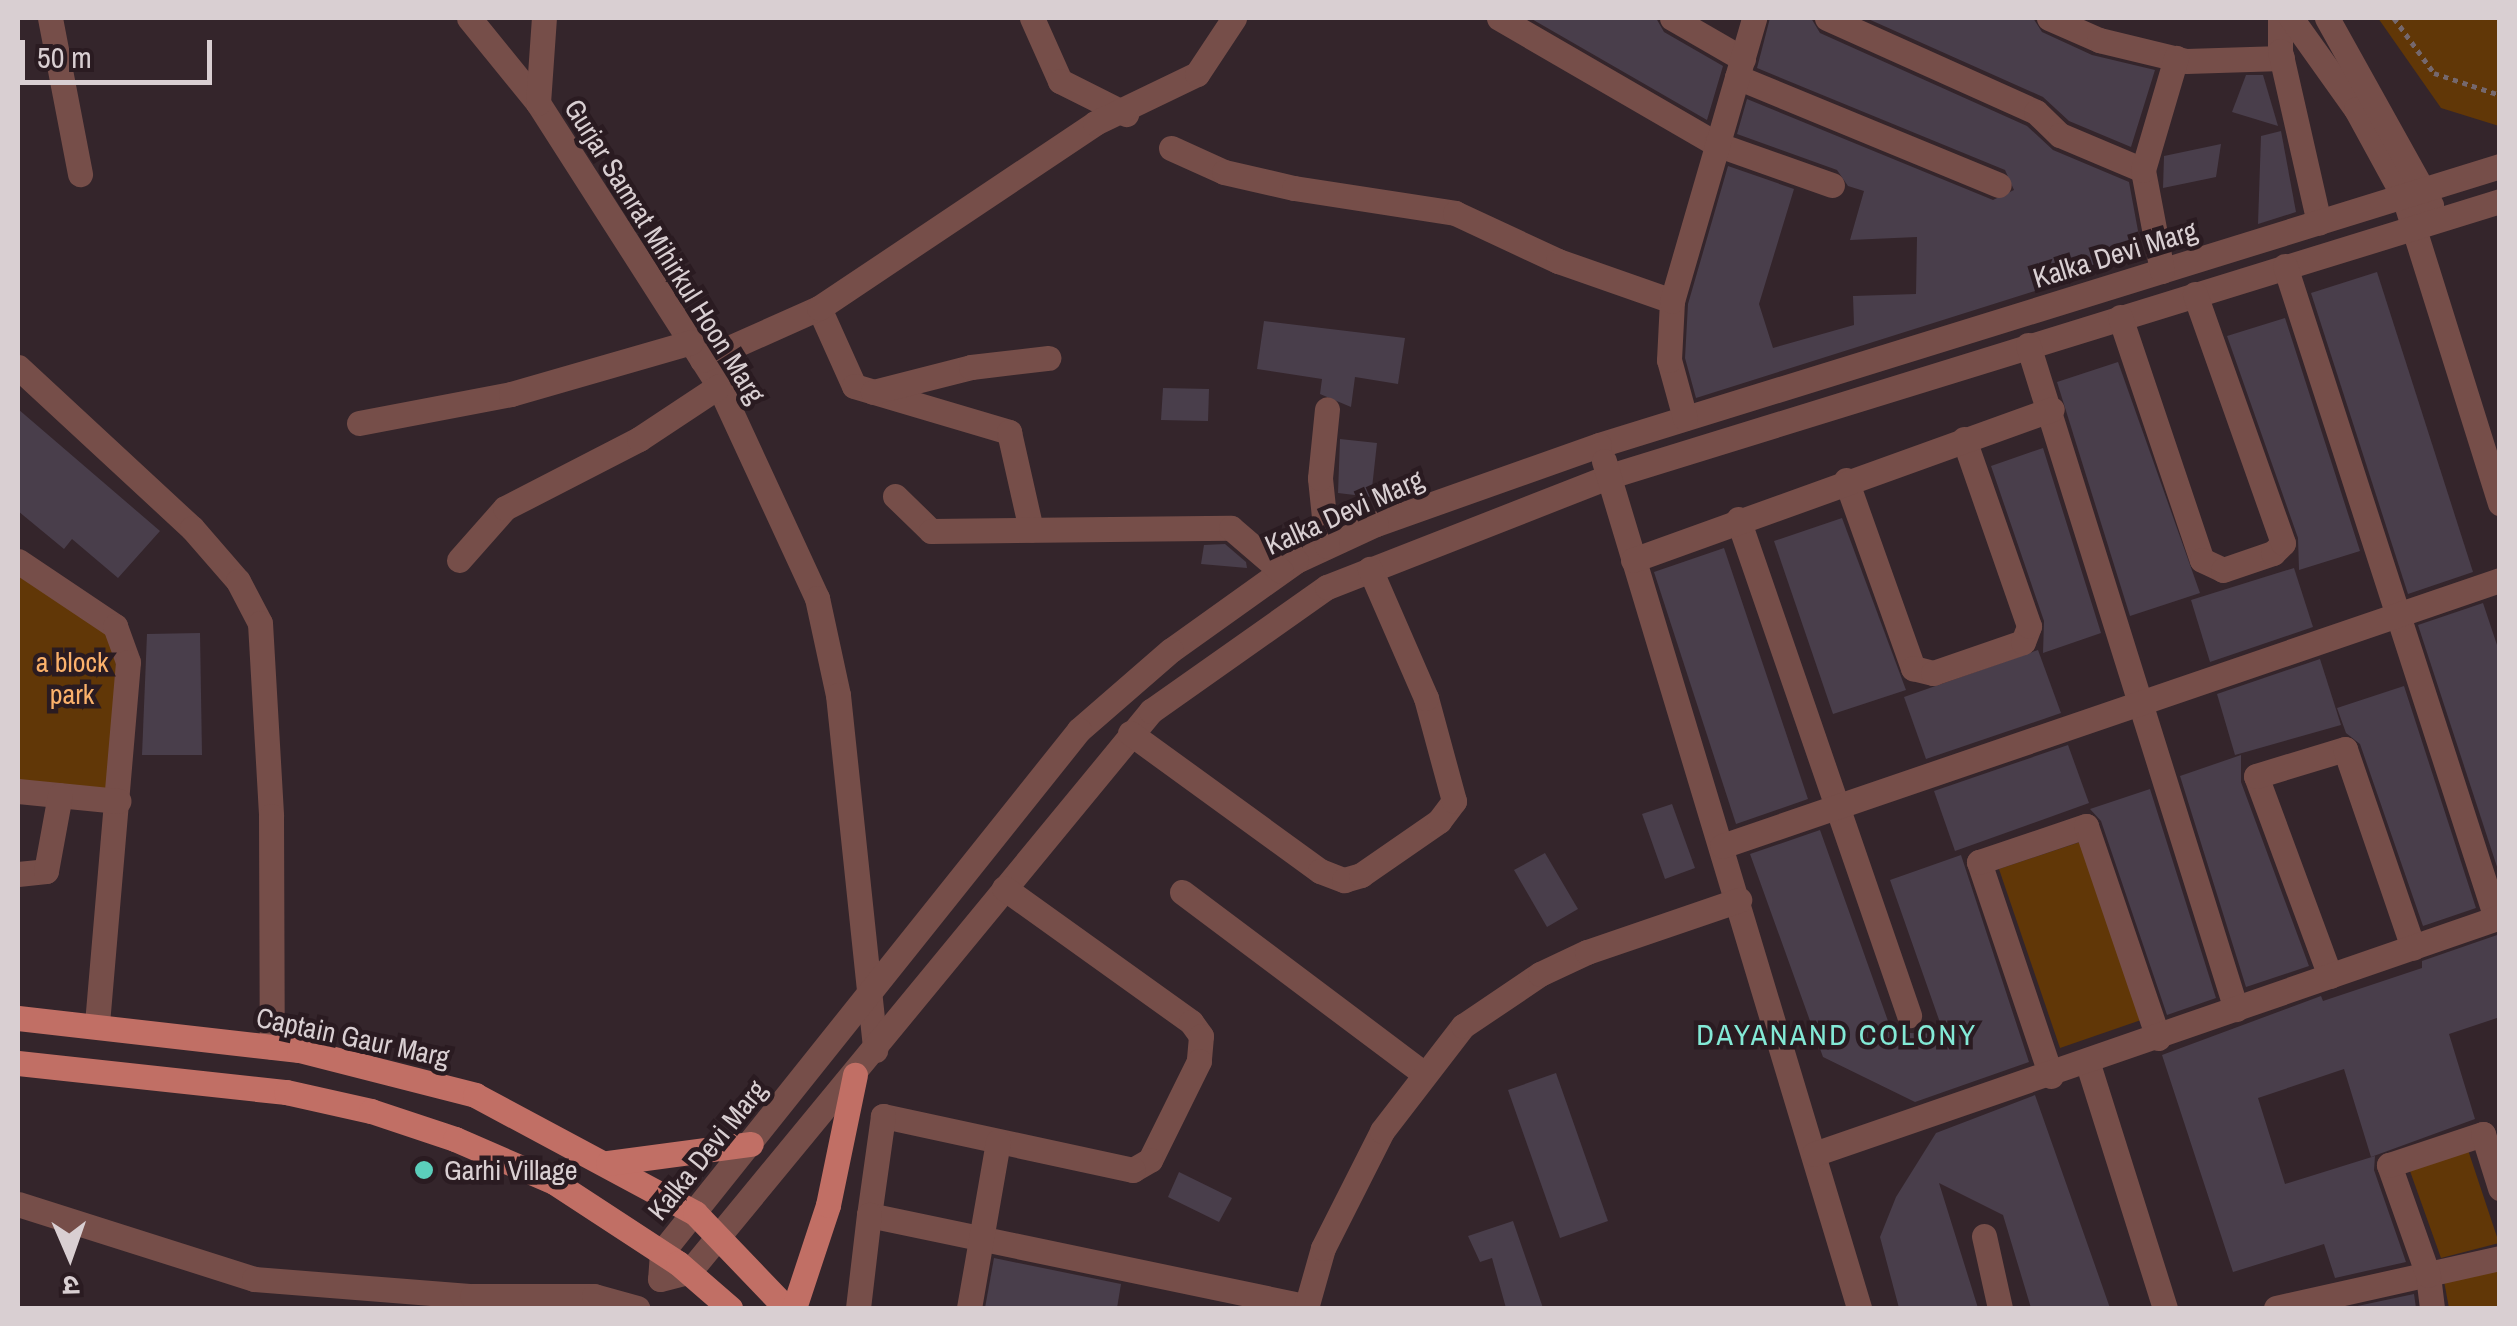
<!DOCTYPE html>
<html>
<head>
<meta charset="utf-8">
<style>
	body { margin:0 }
	#map { position:relative; width:2517px; height:1326px; overflow:hidden; background:#34252b; font-family:"Archivo Narrow","Noto Sans Devanagari",sans-serif }
	div>[style] { position:absolute }
	[style*='--x'] { left:calc(var(--x)*1px); top:calc(var(--y)*1px); width:calc(var(--w)*1px); rotate:calc(var(--a)*1deg) }
	.green>* { inset:0; background:#613707 }
	.building>* { inset:0; background:#493e4b }
	.path>* { height:5px; margin-top:-2.5px; transform-origin:0; background:repeating-linear-gradient(90deg,#75686d 0 5px,transparent 0 10px) }
	.minor>* { height:25px; margin:-12.5px; padding:0 12.5px; transform-origin:12.5px; border-radius:12.5px; background:#764e49 }
	.major>* { height:25px; margin:-12.5px; padding:0 12.5px; transform-origin:12.5px; border-radius:12.5px; background:#c16f65 }
	.dots>* { width:28px; height:28px; translate:-50% -50%; box-sizing:border-box; border:5px solid #2a1b21; border-radius:50% }
	span { translate:-50% -50%; white-space:nowrap; text-align:center; line-height:1.15; -webkit-text-stroke:9px #2a1b21; paint-order:stroke }
	.street-label { font-size:28px; color:#d9cfd2 }
	.park-label { font-size:28px; color:#fbb16b }
	.poi-label { font-size:28px; color:#d9cfd2 }
	.left { translate:0 -50%; text-align:left }
	.neighbourhood-label { font-size:30px; color:#83e9d6; letter-spacing:2.5px }
	.frame { position:absolute; inset:0; border:20px solid #d9cfd2; pointer-events:none }
	.north { position:absolute; left:20px; top:1206px; width:100px; height:100px; -webkit-text-stroke:8px #2a1b21; paint-order:stroke; rotate:178deg; font-size:28px; font-weight:700; line-height:40px; text-align:center; color:#d9cfd2 }
	.north::after { content:''; display:block; margin:auto; width:35px; height:45px; background:#d9cfd2; clip-path:polygon(50% 0,100% 100%,50% 72%,0 100%) }
	.scale { position:absolute; left:20px; top:40px; width:192px; height:45px; box-sizing:border-box; border:5px solid #d9cfd2; border-top:0; padding-left:12px; font-size:30px; line-height:35px; white-space:nowrap; color:#d9cfd2; -webkit-text-stroke:8px #2a1b21; paint-order:stroke }
</style>
</head>
<body>
<div id="map">
	<div class="green">
		<i style="clip-path:polygon(2378px 18px,2499px 18px,2499px 126px,2441px 108px)"></i>
		<i style="clip-path:polygon(18px 561px,115px 626px,119px 801px,18px 791px)"></i>
		<i style="clip-path:polygon(2083px 841px,2144px 1019px,2060px 1048px,1999px 869px)"></i>
		<i style="clip-path:polygon(2468px 1150px,2499px 1243px,2441px 1258px,2410px 1171px)"></i>
		<i style="clip-path:polygon(2499px 1270px,2499px 1308px,2449px 1308px,2444px 1281px)"></i>
	</div>
	<div class="building">
		<i style="clip-path:polygon(1530px 18px,1656px 18px,1664px 32px,1723px 66px,1707px 120px)"></i>
		<i style="clip-path:polygon(1770px 18px,1811px 18px,1820px 33px,2027px 126px,2053px 150px,2129px 182px,2143px 258px,2035px 280px,2038px 290px,1696px 398px,1685px 358px,1688px 304px,1728px 166px,1794px 189px,1759px 304px,1773px 348px,1854px 325px,1853px 296px,1916px 294px,1917px 237px,1850px 240px,1864px 191px,1848px 186px,1837px 170px,1737px 134px,1747px 99px,1993px 200px,2014px 190px,2005px 170px,1757px 68px)"></i>
		<i style="clip-path:polygon(1866px 18px,2033px 18px,2042px 32px,2092px 55px,2155px 70px,2131px 147px,2069px 121px,2043px 97px)"></i>
		<i style="clip-path:polygon(2246px 75px,2263px 75px,2278px 126px,2232px 112px)"></i>
		<i style="clip-path:polygon(2281px 131px,2296px 212px,2258px 224px,2261px 136px)"></i>
		<i style="clip-path:polygon(2221px 144px,2216px 177px,2163px 188px,2164px 156px)"></i>
		<i style="clip-path:polygon(2377px 272px,2473px 572px,2408px 594px,2311px 293px)"></i>
		<i style="clip-path:polygon(2285px 318px,2360px 551px,2299px 570px,2298px 538px,2227px 336px)"></i>
		<i style="clip-path:polygon(1264px 321px,1405px 338px,1398px 384px,1355px 377px,1351px 407px,1320px 394px,1322px 379px,1257px 369px)"></i>
		<i style="clip-path:polygon(2118px 362px,2200px 593px,2130px 616px,2057px 382px)"></i>
		<i style="clip-path:polygon(1163px 388px,1209px 389px,1208px 421px,1161px 420px)"></i>
		<i style="clip-path:polygon(18px 409px,160px 531px,118px 578px,72px 539px,64px 549px,18px 511px)"></i>
		<i style="clip-path:polygon(1340px 439px,1377px 443px,1371px 497px,1338px 493px)"></i>
		<i style="clip-path:polygon(2043px 448px,2101px 633px,2043px 653px,2044px 621px,1991px 466px)"></i>
		<i style="clip-path:polygon(1842px 518px,1906px 690px,1833px 714px,1774px 541px)"></i>
		<i style="clip-path:polygon(1225px 544px,1246px 562px,1247px 568px,1201px 564px,1204px 545px)"></i>
		<i style="clip-path:polygon(1724px 548px,1808px 799px,1736px 824px,1654px 572px)"></i>
		<i style="clip-path:polygon(2294px 568px,2313px 627px,2210px 662px,2191px 600px)"></i>
		<i style="clip-path:polygon(2483px 603px,2500px 654px,2500px 876px,2418px 625px)"></i>
		<i style="clip-path:polygon(200px 633px,202px 755px,142px 755px,147px 634px)"></i>
		<i style="clip-path:polygon(2038px 650px,2061px 713px,1926px 759px,1904px 697px)"></i>
		<i style="clip-path:polygon(2320px 659px,2341px 725px,2235px 755px,2217px 694px)"></i>
		<i style="clip-path:polygon(2404px 686px,2476px 908px,2423px 926px,2360px 744px,2346px 733px,2337px 708px)"></i>
		<i style="clip-path:polygon(2068px 745px,2089px 803px,1955px 851px,1934px 791px)"></i>
		<i style="clip-path:polygon(2241px 755px,2241px 782px,2309px 966px,2246px 987px,2180px 776px)"></i>
		<i style="clip-path:polygon(2150px 789px,2216px 998px,2167px 1015px,2101px 821px,2090px 809px)"></i>
		<i style="clip-path:polygon(1672px 804px,1695px 868px,1665px 879px,1642px 814px)"></i>
		<i style="clip-path:polygon(1820px 830px,1888px 1021px,1910px 1033px,1944px 1034px,1890px 880px,1961px 855px,2029px 1062px,1915px 1102px,1823px 1057px,1750px 854px)"></i>
		<i style="clip-path:polygon(1545px 853px,1578px 909px,1547px 927px,1514px 870px)"></i>
		<i style="clip-path:polygon(2500px 934px,2500px 1017px,2449px 1034px,2475px 1119px,2371px 1157px,2344px 1069px,2258px 1098px,2285px 1184px,2375px 1156px,2374px 1170px,2406px 1262px,2335px 1278px,2324px 1244px,2233px 1272px,2162px 1055px,2321px 996px,2323px 1001px,2422px 968px,2422px 961px)"></i>
		<i style="clip-path:polygon(1556px 1073px,1608px 1221px,1560px 1238px,1508px 1090px)"></i>
		<i style="clip-path:polygon(2035px 1095px,2110px 1308px,2031px 1308px,2003px 1215px,1939px 1183px,1978px 1308px,1899px 1308px,1880px 1237px,1896px 1197px,1936px 1133px)"></i>
		<i style="clip-path:polygon(1179px 1172px,1232px 1198px,1219px 1222px,1168px 1197px)"></i>
		<i style="clip-path:polygon(1513px 1221px,1543px 1308px,1506px 1308px,1492px 1258px,1480px 1262px,1468px 1236px)"></i>
		<i style="clip-path:polygon(994px 1258px,1121px 1284px,1117px 1308px,985px 1308px)"></i>
		<i style="clip-path:polygon(2414px 1294px,2416px 1308px,2348px 1308px)"></i>
	</div>
	<div class="path">
		<i style="--x:2394;--y:18;--w:68;--a:54"></i>
		<i style="--x:2434;--y:73;--w:70;--a:18.4"></i>
	</div>
	<div class="minor">
		<i style="--x:50;--y:18;--w:159;--a:79.1"></i>
		<i style="--x:469;--y:18;--w:109;--a:50.9"></i>
		<i style="--x:538;--y:103;--w:336;--a:57.4"></i>
		<i style="--x:719;--y:386;--w:234;--a:65.2"></i>
		<i style="--x:817;--y:598;--w:99;--a:77.8"></i>
		<i style="--x:838;--y:695;--w:357;--a:84"></i>
		<i style="--x:1032;--y:18;--w:69;--a:66"></i>
		<i style="--x:1060;--y:81;--w:74;--a:26.6"></i>
		<i style="--x:1499;--y:18;--w:251;--a:30.1"></i>
		<i style="--x:1716;--y:144;--w:123;--a:19.5"></i>
		<i style="--x:1672;--y:18;--w:82;--a:30"></i>
		<i style="--x:1827;--y:18;--w:229;--a:24.2"></i>
		<i style="--x:2036;--y:112;--w:33;--a:44"></i>
		<i style="--x:2060;--y:135;--w:90;--a:22.9"></i>
		<i style="--x:2049;--y:18;--w:55;--a:23.7"></i>
		<i style="--x:2099;--y:40;--w:89;--a:13.6"></i>
		<i style="--x:2186;--y:61;--w:96;--a:-1.8"></i>
		<i style="--x:2280;--y:18;--w:33;--a:90"></i>
		<i style="--x:2280;--y:51;--w:176;--a:77.2"></i>
		<i style="--x:2291;--y:18;--w:112;--a:54.5"></i>
		<i style="--x:2356;--y:109;--w:100;--a:61.4"></i>
		<i style="--x:2404;--y:197;--w:321;--a:72.6"></i>
		<i style="--x:2327;--y:18;--w:214;--a:60.9"></i>
		<i style="--x:1737;--y:77;--w:283;--a:22.4"></i>
		<i style="--x:538;--y:103;--w:85;--a:-86"></i>
		<i style="--x:1171;--y:148;--w:58;--a:24.4"></i>
		<i style="--x:1224;--y:172;--w:72;--a:12.9"></i>
		<i style="--x:1294;--y:188;--w:163;--a:8.8"></i>
		<i style="--x:1455;--y:213;--w:114;--a:25"></i>
		<i style="--x:1558;--y:261;--w:121;--a:19.3"></i>
		<i style="--x:2500;--y:166;--w:943;--a:162.79"></i>
		<i style="--x:1599;--y:445;--w:237;--a:160.5"></i>
		<i style="--x:1376;--y:524;--w:88;--a:155.2"></i>
		<i style="--x:1296;--y:561;--w:153;--a:144.5"></i>
		<i style="--x:1171;--y:650;--w:122;--a:139"></i>
		<i style="--x:1079;--y:730;--w:668;--a:128.62"></i>
		<i style="--x:662;--y:1252;--w:27;--a:94"></i>
		<i style="--x:660;--y:1279;--w:30;--a:-14"></i>
		<i style="--x:689;--y:1272;--w:727;--a:-50.53"></i>
		<i style="--x:1151;--y:711;--w:215;--a:-35.2"></i>
		<i style="--x:1327;--y:587;--w:304;--a:-21.4"></i>
		<i style="--x:1610;--y:476;--w:932;--a:-17.17"></i>
		<i style="--x:2285;--y:266;--w:685;--a:72.07"></i>
		<i style="--x:2162;--y:271;--w:103;--a:-100.7"></i>
		<i style="--x:2143;--y:170;--w:117;--a:-73.6"></i>
		<i style="--x:819;--y:308;--w:85;--a:65.8"></i>
		<i style="--x:854;--y:386;--w:162;--a:16.5"></i>
		<i style="--x:1009;--y:432;--w:100;--a:77.3"></i>
		<i style="--x:2120;--y:317;--w:256;--a:71.4"></i>
		<i style="--x:2202;--y:560;--w:23;--a:25"></i>
		<i style="--x:2223;--y:570;--w:53;--a:-18.8"></i>
		<i style="--x:2273;--y:553;--w:14;--a:-45"></i>
		<i style="--x:2283;--y:543;--w:264;--a:-109.5"></i>
		<i style="--x:2028;--y:345;--w:696;--a:72.61"></i>
		<i style="--x:702;--y:360;--w:128;--a:-24"></i>
		<i style="--x:819;--y:308;--w:332;--a:-33.8"></i>
		<i style="--x:1095;--y:123;--w:113;--a:-25.7"></i>
		<i style="--x:1197;--y:74;--w:67;--a:-56.5"></i>
		<i style="--x:18;--y:367;--w:237;--a:42.8"></i>
		<i style="--x:192;--y:528;--w:70;--a:49"></i>
		<i style="--x:238;--y:581;--w:47;--a:62.4"></i>
		<i style="--x:260;--y:623;--w:193;--a:86.7"></i>
		<i style="--x:271;--y:816;--w:231;--a:89.8"></i>
		<i style="--x:873;--y:392;--w:101;--a:-14.3"></i>
		<i style="--x:971;--y:367;--w:78;--a:-6.7"></i>
		<i style="--x:1685;--y:418;--w:60;--a:-105.4"></i>
		<i style="--x:1669;--y:360;--w:59;--a:-87.1"></i>
		<i style="--x:1672;--y:301;--w:295;--a:-73.8"></i>
		<i style="--x:359;--y:423;--w:155;--a:-10.8"></i>
		<i style="--x:511;--y:394;--w:187;--a:-16.1"></i>
		<i style="--x:1604;--y:461;--w:885;--a:73.24"></i>
		<i style="--x:1846;--y:480;--w:200;--a:70.4"></i>
		<i style="--x:1913;--y:668;--w:21;--a:14"></i>
		<i style="--x:1933;--y:673;--w:95;--a:-19"></i>
		<i style="--x:2023;--y:642;--w:17;--a:-69"></i>
		<i style="--x:2029;--y:626;--w:198;--a:-109.2"></i>
		<i style="--x:895;--y:496;--w:50;--a:44.2"></i>
		<i style="--x:931;--y:531;--w:300;--a:-0.6"></i>
		<i style="--x:1231;--y:528;--w:66;--a:40.7"></i>
		<i style="--x:1738;--y:519;--w:525;--a:70.98"></i>
		<i style="--x:1327;--y:546;--w:68;--a:-95.9"></i>
		<i style="--x:1320;--y:478;--w:69;--a:-84.2"></i>
		<i style="--x:459;--y:560;--w:69;--a:-48.5"></i>
		<i style="--x:505;--y:508;--w:151;--a:-27.2"></i>
		<i style="--x:639;--y:439;--w:96;--a:-33.5"></i>
		<i style="--x:1633;--y:560;--w:445;--a:-19.8"></i>
		<i style="--x:18;--y:561;--w:117;--a:33.8"></i>
		<i style="--x:115;--y:626;--w:38;--a:70"></i>
		<i style="--x:128;--y:662;--w:365;--a:94.9"></i>
		<i style="--x:1130;--y:733;--w:235;--a:36"></i>
		<i style="--x:1320;--y:871;--w:26;--a:21"></i>
		<i style="--x:1344;--y:880;--w:18;--a:-16"></i>
		<i style="--x:1361;--y:875;--w:95;--a:-34.7"></i>
		<i style="--x:1439;--y:821;--w:25;--a:-53"></i>
		<i style="--x:1454;--y:801;--w:107;--a:-105.2"></i>
		<i style="--x:1426;--y:698;--w:141;--a:-113.5"></i>
		<i style="--x:18;--y:791;--w:101;--a:5.7"></i>
		<i style="--x:1722;--y:846;--w:822;--a:-18.88"></i>
		<i style="--x:18;--y:874;--w:28;--a:-6"></i>
		<i style="--x:46;--y:871;--w:77;--a:-79.6"></i>
		<i style="--x:1004;--y:888;--w:230;--a:35.6"></i>
		<i style="--x:1191;--y:1022;--w:17;--a:54"></i>
		<i style="--x:1201;--y:1036;--w:25;--a:95"></i>
		<i style="--x:1199;--y:1061;--w:110;--a:116.3"></i>
		<i style="--x:1150;--y:1160;--w:20;--a:150"></i>
		<i style="--x:1133;--y:1170;--w:256;--a:-167.8"></i>
		<i style="--x:883;--y:1116;--w:100;--a:98"></i>
		<i style="--x:869;--y:1215;--w:446;--a:11.8"></i>
		<i style="--x:1182;--y:892;--w:300;--a:36.9"></i>
		<i style="--x:2330;--y:976;--w:213;--a:-110.3"></i>
		<i style="--x:2256;--y:776;--w:93;--a:-16.9"></i>
		<i style="--x:2345;--y:749;--w:210;--a:71.1"></i>
		<i style="--x:2088;--y:1064;--w:256;--a:72.5"></i>
		<i style="--x:2051;--y:1076;--w:226;--a:-108.6"></i>
		<i style="--x:1979;--y:862;--w:113;--a:-18.6"></i>
		<i style="--x:2086;--y:826;--w:224;--a:71.2"></i>
		<i style="--x:1814;--y:1154;--w:726;--a:-19.06"></i>
		<i style="--x:18;--y:1204;--w:248;--a:17.6"></i>
		<i style="--x:254;--y:1279;--w:219;--a:4.5"></i>
		<i style="--x:472;--y:1296;--w:122;--a:0"></i>
		<i style="--x:594;--y:1296;--w:45;--a:15.6"></i>
		<i style="--x:1984;--y:1236;--w:74;--a:77.5"></i>
		<i style="--x:858;--y:1308;--w:94;--a:-83.3"></i>
		<i style="--x:969;--y:1308;--w:169;--a:-80.1"></i>
		<i style="--x:1306;--y:1308;--w:62;--a:-74.2"></i>
		<i style="--x:1323;--y:1248;--w:131;--a:-63.2"></i>
		<i style="--x:1382;--y:1131;--w:133;--a:-52.4"></i>
		<i style="--x:1463;--y:1026;--w:93;--a:-34"></i>
		<i style="--x:1540;--y:974;--w:52;--a:-25.1"></i>
		<i style="--x:1587;--y:952;--w:161;--a:-18.9"></i>
		<i style="--x:2276;--y:1308;--w:230;--a:-12.6"></i>
		<i style="--x:2432;--y:1308;--w:33;--a:-97"></i>
		<i style="--x:2428;--y:1275;--w:117;--a:-109.5"></i>
		<i style="--x:2389;--y:1165;--w:99;--a:-18.3"></i>
		<i style="--x:2483;--y:1134;--w:57;--a:72.5"></i>
	</div>
	<div class="major">
		<i style="--x:18;--y:1018;--w:283;--a:6.5"></i>
		<i style="--x:299;--y:1050;--w:182;--a:14.3"></i>
		<i style="--x:475;--y:1095;--w:250;--a:28.2"></i>
		<i style="--x:695;--y:1213;--w:132;--a:46.2"></i>
		<i style="--x:18;--y:1063;--w:270;--a:6.2"></i>
		<i style="--x:286;--y:1092;--w:87;--a:12.6"></i>
		<i style="--x:371;--y:1111;--w:89;--a:18.4"></i>
		<i style="--x:455;--y:1139;--w:108;--a:23.5"></i>
		<i style="--x:554;--y:1182;--w:148;--a:33.2"></i>
		<i style="--x:678;--y:1263;--w:69;--a:40.9"></i>
		<i style="--x:608;--y:1163;--w:144;--a:-7.6"></i>
		<i style="--x:794;--y:1308;--w:108;--a:-71.7"></i>
		<i style="--x:828;--y:1205;--w:133;--a:-78.3"></i>
	</div>
	<div class="dots">
		<i style="left:424px;top:1170px;background:#5bcebb"></i>
	</div>
	<div class="street-label">
		<span style="left:665px;top:251px;rotate:58deg">Gurjar Samrat Mihirkul Hoon Marg</span>
		<span style="left:2115px;top:254px;rotate:-17deg">Kalka Devi Marg</span>
		<span style="left:1344px;top:512px;rotate:-24deg">Kalka Devi Marg</span>
		<span style="left:353px;top:1037px;rotate:12deg">Captain Gaur Marg</span>
		<span style="left:707px;top:1150px;rotate:-51deg">Kalka Devi Marg</span>
	</div>
	<div class="park-label">
		<span style="left:72px;top:678px">a block<br>park</span>
	</div>
	<div class="poi-label">
		<span class="left" style="left:444px;top:1170px">Garhi Village</span>
	</div>
	<div class="neighbourhood-label">
		<span style="left:1837px;top:1034px">DAYANAND COLONY</span>
	</div>
	<div class="frame"></div>
	<div class="north">उ</div>
	<div class="scale">50 m</div>
</div>
</body>
</html>
